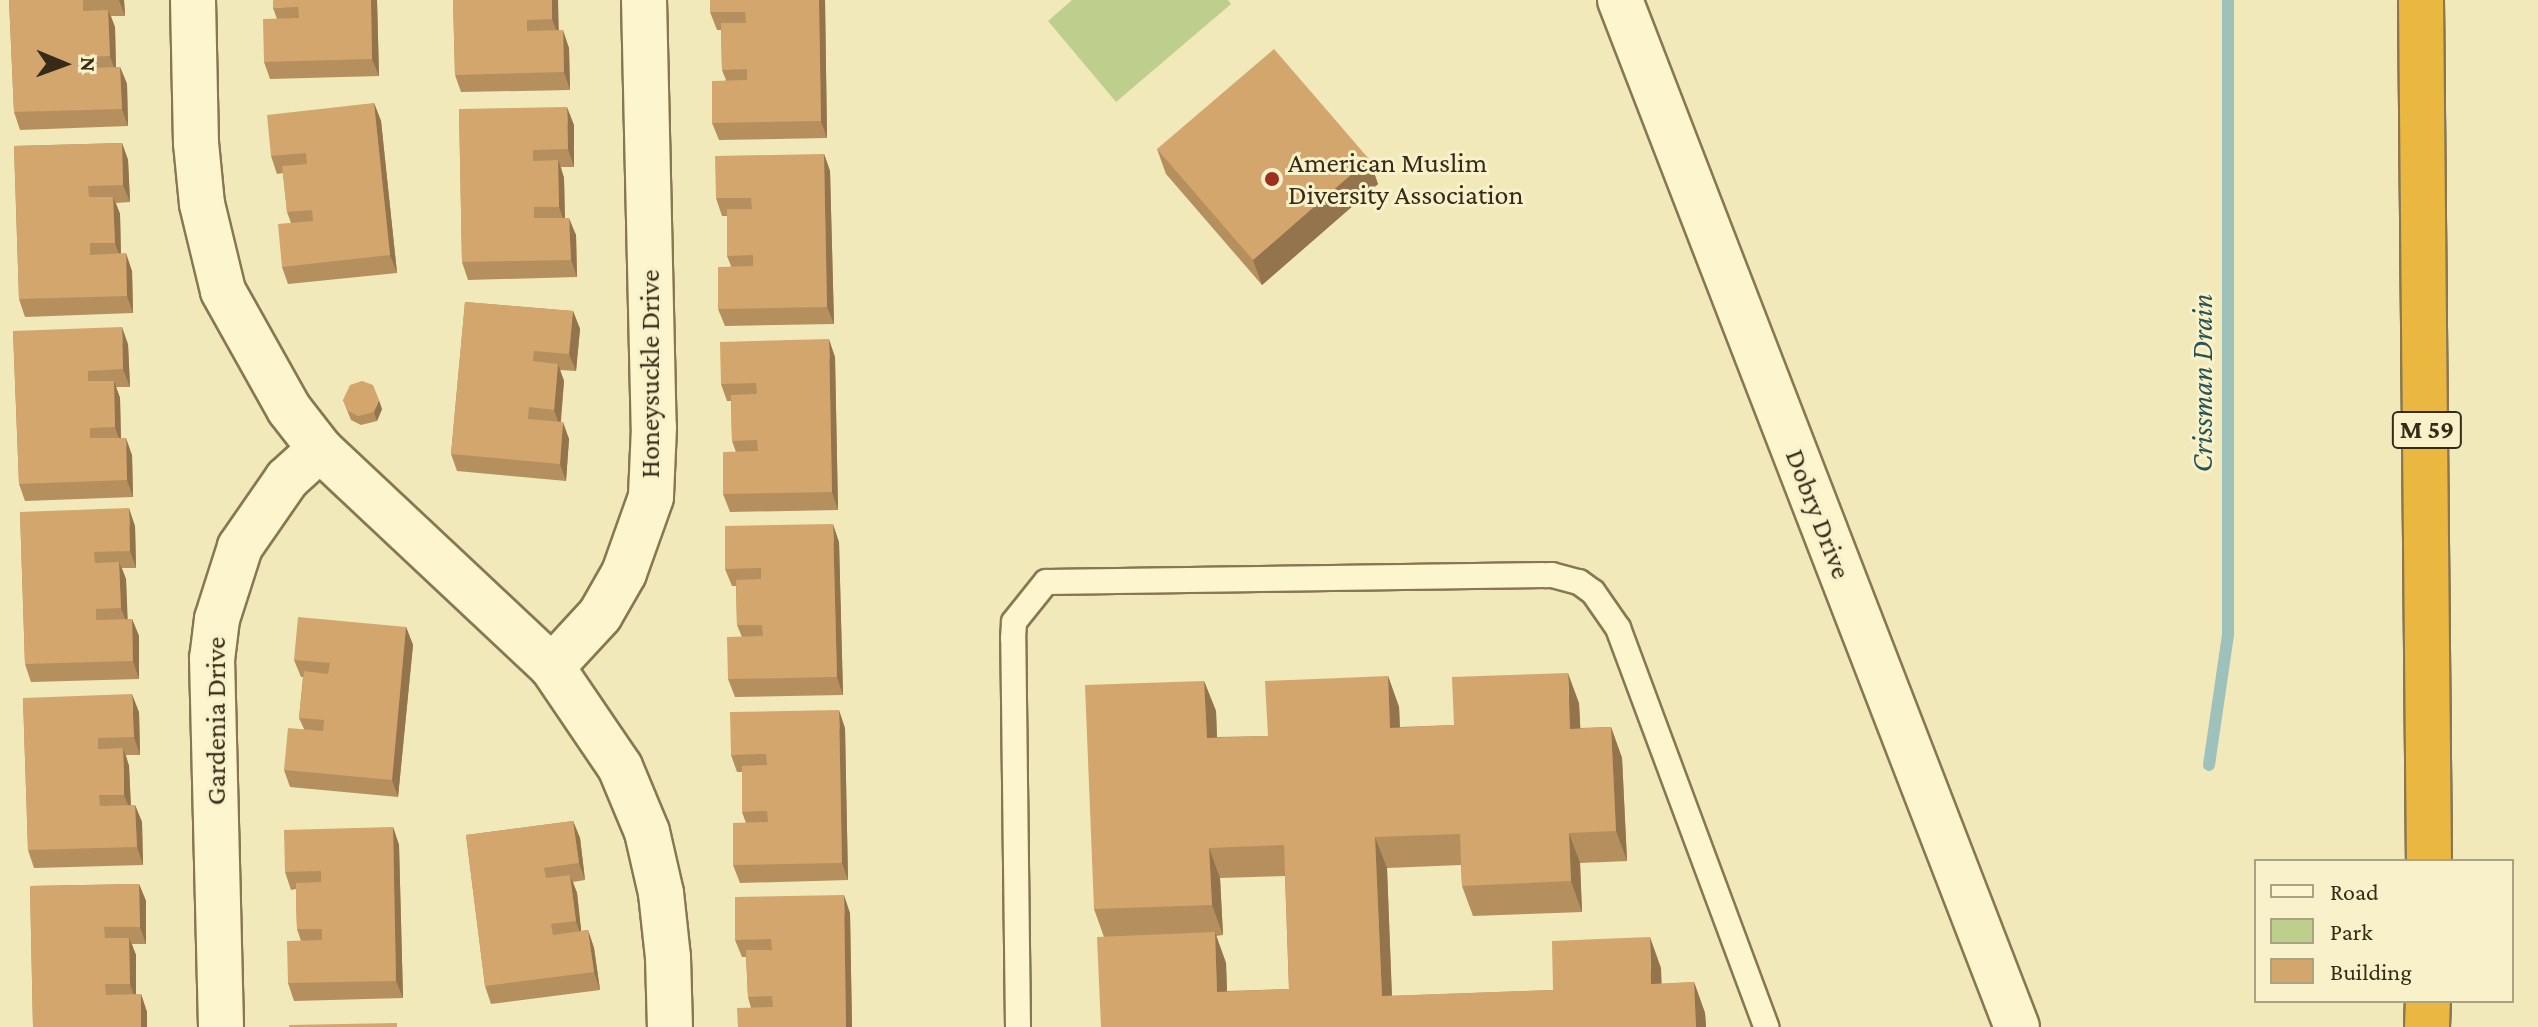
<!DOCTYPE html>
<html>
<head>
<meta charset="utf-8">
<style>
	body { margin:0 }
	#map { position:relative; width:2538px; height:1027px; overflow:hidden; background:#f1e9b9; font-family:"Crimson Pro",serif }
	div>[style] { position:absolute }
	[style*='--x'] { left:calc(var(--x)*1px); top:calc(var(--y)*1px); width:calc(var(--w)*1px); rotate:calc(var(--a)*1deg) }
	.green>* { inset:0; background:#becf8d }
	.stream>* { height:12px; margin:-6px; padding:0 6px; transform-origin:6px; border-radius:6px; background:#9ec1bc }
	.roads { filter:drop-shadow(2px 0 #887753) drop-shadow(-2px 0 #887753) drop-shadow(0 2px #887753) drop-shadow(0 -2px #887753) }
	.lane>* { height:24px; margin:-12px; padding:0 12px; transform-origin:12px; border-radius:12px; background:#fcf5cd }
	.street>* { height:44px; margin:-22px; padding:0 22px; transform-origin:22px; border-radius:22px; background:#fcf5cd }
	.secondary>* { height:44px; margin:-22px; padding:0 22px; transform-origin:22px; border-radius:22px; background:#fcf5cd }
	.highway>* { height:44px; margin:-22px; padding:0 22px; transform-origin:22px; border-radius:22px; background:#eab841 }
	.wall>* { inset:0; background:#b58f5d }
	.shaded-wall>* { inset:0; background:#93744c }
	.building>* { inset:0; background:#d2a66c }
	.dots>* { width:22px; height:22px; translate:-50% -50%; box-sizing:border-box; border:4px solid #f8f1c9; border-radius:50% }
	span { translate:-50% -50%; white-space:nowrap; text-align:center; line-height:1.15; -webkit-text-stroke:6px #f8f1c9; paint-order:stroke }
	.shield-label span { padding:2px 6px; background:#f8f1c9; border:2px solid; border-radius:6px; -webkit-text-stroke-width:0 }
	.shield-label { font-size:26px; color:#362b19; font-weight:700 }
	.poi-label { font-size:28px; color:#362b19 }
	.left { translate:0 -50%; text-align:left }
	.street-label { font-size:28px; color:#362b19 }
	.water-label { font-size:30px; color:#275357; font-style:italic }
	.legend { position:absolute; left:2254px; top:859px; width:260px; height:144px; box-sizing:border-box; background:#f8f1c9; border:2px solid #aaa283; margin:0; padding:10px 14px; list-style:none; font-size:24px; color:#362b19 }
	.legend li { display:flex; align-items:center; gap:16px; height:40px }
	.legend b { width:40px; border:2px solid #aaa283 }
	.north { position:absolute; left:24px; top:24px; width:80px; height:80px; -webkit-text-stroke:6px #f8f1c9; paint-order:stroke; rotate:91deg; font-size:22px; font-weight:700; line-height:32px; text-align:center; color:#362b19 }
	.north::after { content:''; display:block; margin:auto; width:28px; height:36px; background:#362b19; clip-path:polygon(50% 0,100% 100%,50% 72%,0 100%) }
</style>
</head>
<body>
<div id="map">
	<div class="green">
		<i style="clip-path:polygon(1072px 0,1228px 0,1231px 4px,1116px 102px,1048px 21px)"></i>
	</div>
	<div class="stream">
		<i style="--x:2209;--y:765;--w:132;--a:-81.7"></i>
		<i style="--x:2228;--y:634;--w:634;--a:-90"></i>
	</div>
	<div class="roads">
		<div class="lane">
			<i style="--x:1018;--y:1027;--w:389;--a:-90.7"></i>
			<i style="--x:1013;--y:638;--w:16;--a:-86"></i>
			<i style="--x:1014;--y:622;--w:51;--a:-51.3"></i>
			<i style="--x:1046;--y:582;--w:506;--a:-0.79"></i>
			<i style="--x:1552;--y:575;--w:28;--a:15"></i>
			<i style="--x:1579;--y:582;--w:17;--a:36"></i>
			<i style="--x:1593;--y:592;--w:44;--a:55.2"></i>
			<i style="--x:1618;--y:628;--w:426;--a:69.6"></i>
		</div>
		<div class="street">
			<i style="--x:193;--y:0;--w:143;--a:88.8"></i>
			<i style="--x:196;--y:143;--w:61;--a:84.4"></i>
			<i style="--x:202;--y:204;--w:89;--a:76.4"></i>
			<i style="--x:223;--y:291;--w:135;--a:60.8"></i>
			<i style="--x:289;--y:409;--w:51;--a:52.2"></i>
			<i style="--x:320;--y:449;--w:45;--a:137.7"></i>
			<i style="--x:287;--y:479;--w:83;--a:124.7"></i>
			<i style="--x:240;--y:547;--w:76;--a:107.7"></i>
			<i style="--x:217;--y:619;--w:39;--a:97"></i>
			<i style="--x:212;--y:658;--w:369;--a:88.6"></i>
			<i style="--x:644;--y:0;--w:427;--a:88.7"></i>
			<i style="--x:654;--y:427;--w:70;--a:92.5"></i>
			<i style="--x:651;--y:497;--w:81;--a:109.6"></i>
			<i style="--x:624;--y:573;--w:48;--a:119.7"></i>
			<i style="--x:600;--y:615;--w:71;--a:132.7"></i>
			<i style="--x:552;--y:667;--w:121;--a:55.8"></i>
			<i style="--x:620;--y:767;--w:70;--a:67.4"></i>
			<i style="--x:647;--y:832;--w:63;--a:77.1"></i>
			<i style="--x:661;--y:893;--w:64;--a:83.8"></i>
			<i style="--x:668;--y:957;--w:70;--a:88.4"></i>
			<i style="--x:320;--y:449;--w:318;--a:43.2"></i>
		</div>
		<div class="secondary">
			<i style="--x:1620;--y:0;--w:1101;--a:68.87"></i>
		</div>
		<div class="highway">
			<i style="--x:2421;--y:0;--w:861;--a:89.47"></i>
			<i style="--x:2427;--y:1027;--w:26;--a:-88"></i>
		</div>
	</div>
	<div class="wall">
		<i style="clip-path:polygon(9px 0,124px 0,125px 16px,111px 16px,115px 27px,116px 67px,120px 67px,127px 84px,128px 126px,20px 130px,14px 112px)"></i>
		<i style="clip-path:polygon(377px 0,379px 76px,270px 79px,264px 62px,277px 19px,273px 8px)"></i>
		<i style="clip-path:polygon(453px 0,558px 0,558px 30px,569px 48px,570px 90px,461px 92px,455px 75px)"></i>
		<i style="clip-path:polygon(710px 0,825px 0,827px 138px,719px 140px,712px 123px,726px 80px,722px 70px,721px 30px,717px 30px,710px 12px)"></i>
		<i style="clip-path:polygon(374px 103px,381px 121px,397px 273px,288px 284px,282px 267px,291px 223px,287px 212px,283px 173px,277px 174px,271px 156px)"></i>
		<i style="clip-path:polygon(459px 109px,574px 125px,574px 167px,561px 167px,564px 178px,565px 218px,576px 235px,577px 277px,468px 280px,462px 262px)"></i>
		<i style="clip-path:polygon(122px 143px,128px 160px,130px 202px,116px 203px,120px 214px,121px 253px,132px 271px,133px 313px,25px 317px,19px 299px,14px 146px)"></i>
		<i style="clip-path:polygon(1157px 149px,1369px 159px,1378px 184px,1262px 285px,1166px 174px)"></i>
		<i style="clip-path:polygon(824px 154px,830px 171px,834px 324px,725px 326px,718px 309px,731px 266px,727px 256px,727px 216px,722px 216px,716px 198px)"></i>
		<i style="clip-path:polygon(465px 302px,573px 311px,580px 329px,576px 371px,560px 370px,564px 381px,561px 422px,569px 439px,566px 481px,457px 471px,451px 454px)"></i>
		<i style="clip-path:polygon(13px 331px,128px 344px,130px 387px,116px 387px,120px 398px,121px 438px,132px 455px,133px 497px,25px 501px,19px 484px)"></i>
		<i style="clip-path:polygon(835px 357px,838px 510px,730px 512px,723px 494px,736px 452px,732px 441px,731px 401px,727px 401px,721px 384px)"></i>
		<i style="clip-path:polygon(343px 400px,382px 409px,377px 421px,361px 425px,351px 420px)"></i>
		<i style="clip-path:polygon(20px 512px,135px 526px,136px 568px,122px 568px,126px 579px,127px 619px,132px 619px,139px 636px,139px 679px,31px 682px,25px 664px)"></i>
		<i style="clip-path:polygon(839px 542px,843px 695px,735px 697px,728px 679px,742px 637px,737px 625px,736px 586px,732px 586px,725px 569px)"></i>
		<i style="clip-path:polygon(406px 627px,413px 645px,398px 797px,290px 787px,284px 770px,304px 729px,299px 718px,303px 677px,301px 677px,294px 660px)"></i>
		<i style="clip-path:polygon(evenodd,1388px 676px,1399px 707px,1400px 727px,1454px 725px,1579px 703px,1580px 728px,1611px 727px,1622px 758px,1627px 861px,1580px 863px,1582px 912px,1473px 916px,1462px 886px,1461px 865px,1387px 868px,1392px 996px,1553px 990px,1661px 968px,1661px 984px,1694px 982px,1705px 1013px,1706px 1027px,1101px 1027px,1104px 937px,1094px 909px,1204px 681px,1216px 711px,1217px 737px,1268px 736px,1388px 676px,1285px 876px,1289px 989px,1227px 991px,1226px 963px,1216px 936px,1223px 935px,1220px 878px,1285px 876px)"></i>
		<i style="clip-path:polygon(23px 698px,139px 712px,140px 755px,126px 755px,129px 766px,131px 805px,135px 805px,142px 822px,143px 865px,34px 868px,28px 850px)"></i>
		<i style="clip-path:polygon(845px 728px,848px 880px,740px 883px,733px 865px,746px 823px,742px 812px,742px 772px,737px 772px,731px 755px)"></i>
		<i style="clip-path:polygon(573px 821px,580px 838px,585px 880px,573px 882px,577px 893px,581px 931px,588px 930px,594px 948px,600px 990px,491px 1004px,485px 986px,466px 835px)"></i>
		<i style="clip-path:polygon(393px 827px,399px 845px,403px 998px,294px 1001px,288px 983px,301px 941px,297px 929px,296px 889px,291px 890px,285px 872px)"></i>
		<i style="clip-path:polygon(139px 884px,146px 901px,146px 944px,132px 944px,136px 955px,136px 995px,141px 994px,147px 1012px,33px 1027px,30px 886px)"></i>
		<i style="clip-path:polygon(850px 913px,852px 1027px,751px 1008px,748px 997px,746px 957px,742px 957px,735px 940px)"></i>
	</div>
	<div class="shaded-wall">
		<i style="clip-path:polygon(119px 0,124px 0,125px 16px)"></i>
		<i style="clip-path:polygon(371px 0,377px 0,379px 76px,372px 59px)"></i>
		<i style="clip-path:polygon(552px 0,558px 0,559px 37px,552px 19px)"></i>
		<i style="clip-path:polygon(819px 0,825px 0,827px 138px,821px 121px)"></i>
		<i style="clip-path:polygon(108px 10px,115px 27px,116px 73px,110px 56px)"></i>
		<i style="clip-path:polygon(563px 30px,569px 48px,570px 90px,564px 72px)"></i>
		<i style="clip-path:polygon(120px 67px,127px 84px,128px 126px,122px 109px)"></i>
		<i style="clip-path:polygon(374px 103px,381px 121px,397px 273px,390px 255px)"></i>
		<i style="clip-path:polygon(567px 107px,574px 125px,574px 167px,568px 149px)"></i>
		<i style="clip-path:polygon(122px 143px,128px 160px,130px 202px,123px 185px)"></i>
		<i style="clip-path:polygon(824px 154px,830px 171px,834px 324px,827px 307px)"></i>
		<i style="clip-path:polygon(1369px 159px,1378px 184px,1262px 285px,1253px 260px)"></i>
		<i style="clip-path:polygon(558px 160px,564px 178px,565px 224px,559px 207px)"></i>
		<i style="clip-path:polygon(113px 197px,120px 214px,121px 260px,115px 243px)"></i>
		<i style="clip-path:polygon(569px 218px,576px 235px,577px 277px,571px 260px)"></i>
		<i style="clip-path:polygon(126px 253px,132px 271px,133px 313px,127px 296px)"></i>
		<i style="clip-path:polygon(573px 311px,580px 329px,576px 371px,569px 354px)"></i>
		<i style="clip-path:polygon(122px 327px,128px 344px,130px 387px,123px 369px)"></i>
		<i style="clip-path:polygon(829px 339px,835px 357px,838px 510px,832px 492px)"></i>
		<i style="clip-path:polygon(558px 364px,564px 381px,560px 427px,554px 410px)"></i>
		<i style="clip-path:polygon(114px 381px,120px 398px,121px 445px,115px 427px)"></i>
		<i style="clip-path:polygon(379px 400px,382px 409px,377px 421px,374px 412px)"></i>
		<i style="clip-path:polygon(563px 422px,569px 439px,566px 481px,560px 464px)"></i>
		<i style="clip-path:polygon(126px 438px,132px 455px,133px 497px,127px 480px)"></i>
		<i style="clip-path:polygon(129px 508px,135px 526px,136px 568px,130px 551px)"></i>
		<i style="clip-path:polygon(833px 524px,839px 542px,843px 695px,837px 677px)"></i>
		<i style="clip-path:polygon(119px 562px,126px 579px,128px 626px,121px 608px)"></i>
		<i style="clip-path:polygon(132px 619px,139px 636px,139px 679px,133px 661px)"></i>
		<i style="clip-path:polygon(406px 627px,413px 645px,398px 797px,392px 780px)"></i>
		<i style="clip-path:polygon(1568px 673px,1579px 703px,1582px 759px,1570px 729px)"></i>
		<i style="clip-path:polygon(1388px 676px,1399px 707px,1401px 758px,1390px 728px)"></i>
		<i style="clip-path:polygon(1204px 681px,1216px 711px,1218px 768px,1207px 738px)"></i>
		<i style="clip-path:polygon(132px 694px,139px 712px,140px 755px,134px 737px)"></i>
		<i style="clip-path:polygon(839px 710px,845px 728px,848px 880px,842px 863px)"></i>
		<i style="clip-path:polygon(1611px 727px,1622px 758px,1627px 861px,1616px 831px)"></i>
		<i style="clip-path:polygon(123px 748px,129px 766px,131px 812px,124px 795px)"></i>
		<i style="clip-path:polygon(135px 805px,142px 822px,143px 865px,137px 847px)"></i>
		<i style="clip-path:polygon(573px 821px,580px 838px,585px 880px,579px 863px)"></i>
		<i style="clip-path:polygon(393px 827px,399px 845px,403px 998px,396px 981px)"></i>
		<i style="clip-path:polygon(1569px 833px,1580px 863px,1582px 912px,1571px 881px)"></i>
		<i style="clip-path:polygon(1375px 837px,1387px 868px,1393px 1027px,1382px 996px)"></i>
		<i style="clip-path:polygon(1209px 848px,1220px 878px,1223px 935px,1212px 905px)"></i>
		<i style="clip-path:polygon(570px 875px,577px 893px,582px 938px,576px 921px)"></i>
		<i style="clip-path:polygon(139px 884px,146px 901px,146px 944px,140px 927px)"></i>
		<i style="clip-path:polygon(844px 895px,850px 913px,852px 1027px,846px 1027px)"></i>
		<i style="clip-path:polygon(588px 930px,594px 948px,600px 990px,594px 972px)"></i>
		<i style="clip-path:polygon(1215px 932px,1226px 963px,1228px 1023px,1217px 992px)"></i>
		<i style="clip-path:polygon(1650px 937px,1661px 968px,1663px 1015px,1651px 984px)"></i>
		<i style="clip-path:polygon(129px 938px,136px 955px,136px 1001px,130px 984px)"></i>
		<i style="clip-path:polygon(1694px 982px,1705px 1013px,1706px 1027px,1696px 1027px)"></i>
		<i style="clip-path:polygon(141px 994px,147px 1012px,147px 1027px,141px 1027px)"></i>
	</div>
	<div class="building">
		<i style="clip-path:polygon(9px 0,83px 0,83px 11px,108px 10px,110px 56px,85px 57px,85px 68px,120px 67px,122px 109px,14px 112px)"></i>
		<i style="clip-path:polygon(273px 0,371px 0,372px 59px,264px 62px,263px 19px,299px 18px,298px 7px,273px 8px)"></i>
		<i style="clip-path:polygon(453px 0,552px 0,552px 19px,527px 20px,527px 31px,563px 30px,564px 72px,455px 75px)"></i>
		<i style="clip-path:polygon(710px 0,819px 0,821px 121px,712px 123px,712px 81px,747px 80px,747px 69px,722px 70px,721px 23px,746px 23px,745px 12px,710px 12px)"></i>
		<i style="clip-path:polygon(1274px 49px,1369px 159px,1253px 260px,1157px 149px)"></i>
		<i style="clip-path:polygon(374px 103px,390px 255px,282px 267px,278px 224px,313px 221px,312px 210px,287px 212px,282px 166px,307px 164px,306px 153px,271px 156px,267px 115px)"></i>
		<i style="clip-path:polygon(567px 107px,568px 149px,533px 150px,533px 161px,558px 160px,559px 207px,534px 207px,534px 218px,569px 218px,571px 260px,462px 262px,459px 109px)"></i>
		<i style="clip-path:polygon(122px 143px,123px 185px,88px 186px,89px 197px,113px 197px,115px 243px,90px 243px,90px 255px,126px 253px,127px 296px,19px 299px,14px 146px)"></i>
		<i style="clip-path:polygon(824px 154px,827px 307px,718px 309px,718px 267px,753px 266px,753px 255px,727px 256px,727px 209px,752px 209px,751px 198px,716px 198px,715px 156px)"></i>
		<i style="clip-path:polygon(465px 302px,573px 311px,569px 354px,534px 351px,533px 361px,558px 364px,554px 410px,529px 407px,528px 419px,563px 422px,560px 464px,451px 454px)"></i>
		<i style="clip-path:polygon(122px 327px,123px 369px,88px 371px,88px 381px,114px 381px,115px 427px,90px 428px,90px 438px,126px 438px,127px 480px,19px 484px,13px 331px)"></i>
		<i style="clip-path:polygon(829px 339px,832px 492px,723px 494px,723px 452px,758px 451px,757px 440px,732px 441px,731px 395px,757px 394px,756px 383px,721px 384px,720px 342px)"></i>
		<i style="clip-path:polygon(362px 381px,373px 385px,379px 400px,374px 412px,358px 416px,348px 411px,343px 400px,350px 385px)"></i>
		<i style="clip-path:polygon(129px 508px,130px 551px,94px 552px,95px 563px,119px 562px,121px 608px,96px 609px,96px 620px,132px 619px,133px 661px,25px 664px,20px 512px)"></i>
		<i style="clip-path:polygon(833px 524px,837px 677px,728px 679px,727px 637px,763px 636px,762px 625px,737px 625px,736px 580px,761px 579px,761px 568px,725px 569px,725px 526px)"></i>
		<i style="clip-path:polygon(298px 617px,406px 627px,392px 780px,284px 770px,288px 728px,323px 731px,324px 720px,299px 718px,304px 671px,328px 674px,330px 663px,294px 660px)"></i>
		<i style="clip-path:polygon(1568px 673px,1570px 729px,1611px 727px,1616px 831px,1569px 833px,1571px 881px,1462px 886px,1460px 834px,1375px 837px,1382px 996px,1553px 990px,1552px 941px,1650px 937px,1651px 984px,1694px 982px,1696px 1027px,1101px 1027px,1097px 937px,1215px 932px,1217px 992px,1289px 989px,1284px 845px,1209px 848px,1212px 905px,1094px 909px,1085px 685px,1204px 681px,1207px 738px,1268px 736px,1265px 681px,1388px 676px,1390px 728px,1454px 725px,1452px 677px)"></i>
		<i style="clip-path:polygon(132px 694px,134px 737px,98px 738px,98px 749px,123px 748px,124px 772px,124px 795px,99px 795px,100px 806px,135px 805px,137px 847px,28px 850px,23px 698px)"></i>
		<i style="clip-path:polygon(839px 710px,842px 863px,733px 865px,733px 823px,768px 822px,767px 811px,742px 812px,742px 766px,767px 765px,766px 754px,731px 755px,730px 712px)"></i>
		<i style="clip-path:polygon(573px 821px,579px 863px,544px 868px,546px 878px,570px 875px,576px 921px,551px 924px,553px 935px,588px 930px,594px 972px,485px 986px,466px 835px)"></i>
		<i style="clip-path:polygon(393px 827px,396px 981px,288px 983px,287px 941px,322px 940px,322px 929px,297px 929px,296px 906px,296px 883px,321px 882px,321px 871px,285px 872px,284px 830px)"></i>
		<i style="clip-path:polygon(139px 884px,140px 927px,104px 927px,105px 938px,129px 938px,130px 984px,105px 984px,106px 995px,141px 994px,141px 1027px,33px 1027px,30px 886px)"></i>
		<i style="clip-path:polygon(844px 895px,846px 1027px,738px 1027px,737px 1008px,773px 1007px,772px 996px,748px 997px,746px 950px,772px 950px,771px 939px,735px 940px,735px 897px)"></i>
		<i style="clip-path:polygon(397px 1023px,397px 1027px,289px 1027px,289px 1025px)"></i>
	</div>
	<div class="dots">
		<i style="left:1272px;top:179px;background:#9c301e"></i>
	</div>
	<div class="shield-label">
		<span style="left:2427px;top:430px">M 59</span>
	</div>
	<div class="poi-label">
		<span class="left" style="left:1288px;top:179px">American Muslim<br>Diversity Association</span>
	</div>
	<div class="street-label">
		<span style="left:650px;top:374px;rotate:-90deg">Honeysuckle Drive</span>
		<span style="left:1818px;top:514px;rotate:69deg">Dobry Drive</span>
		<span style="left:216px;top:721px;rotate:-90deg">Gardenia Drive</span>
	</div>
	<div class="water-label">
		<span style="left:2202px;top:383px;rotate:-90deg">Crissman Drain</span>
	</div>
	<ul class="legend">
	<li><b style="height:10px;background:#fcf5cd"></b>Road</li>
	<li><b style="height:22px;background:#becf8d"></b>Park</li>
	<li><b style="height:22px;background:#d2a66c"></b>Building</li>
	</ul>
	<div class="north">N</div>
</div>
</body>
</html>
